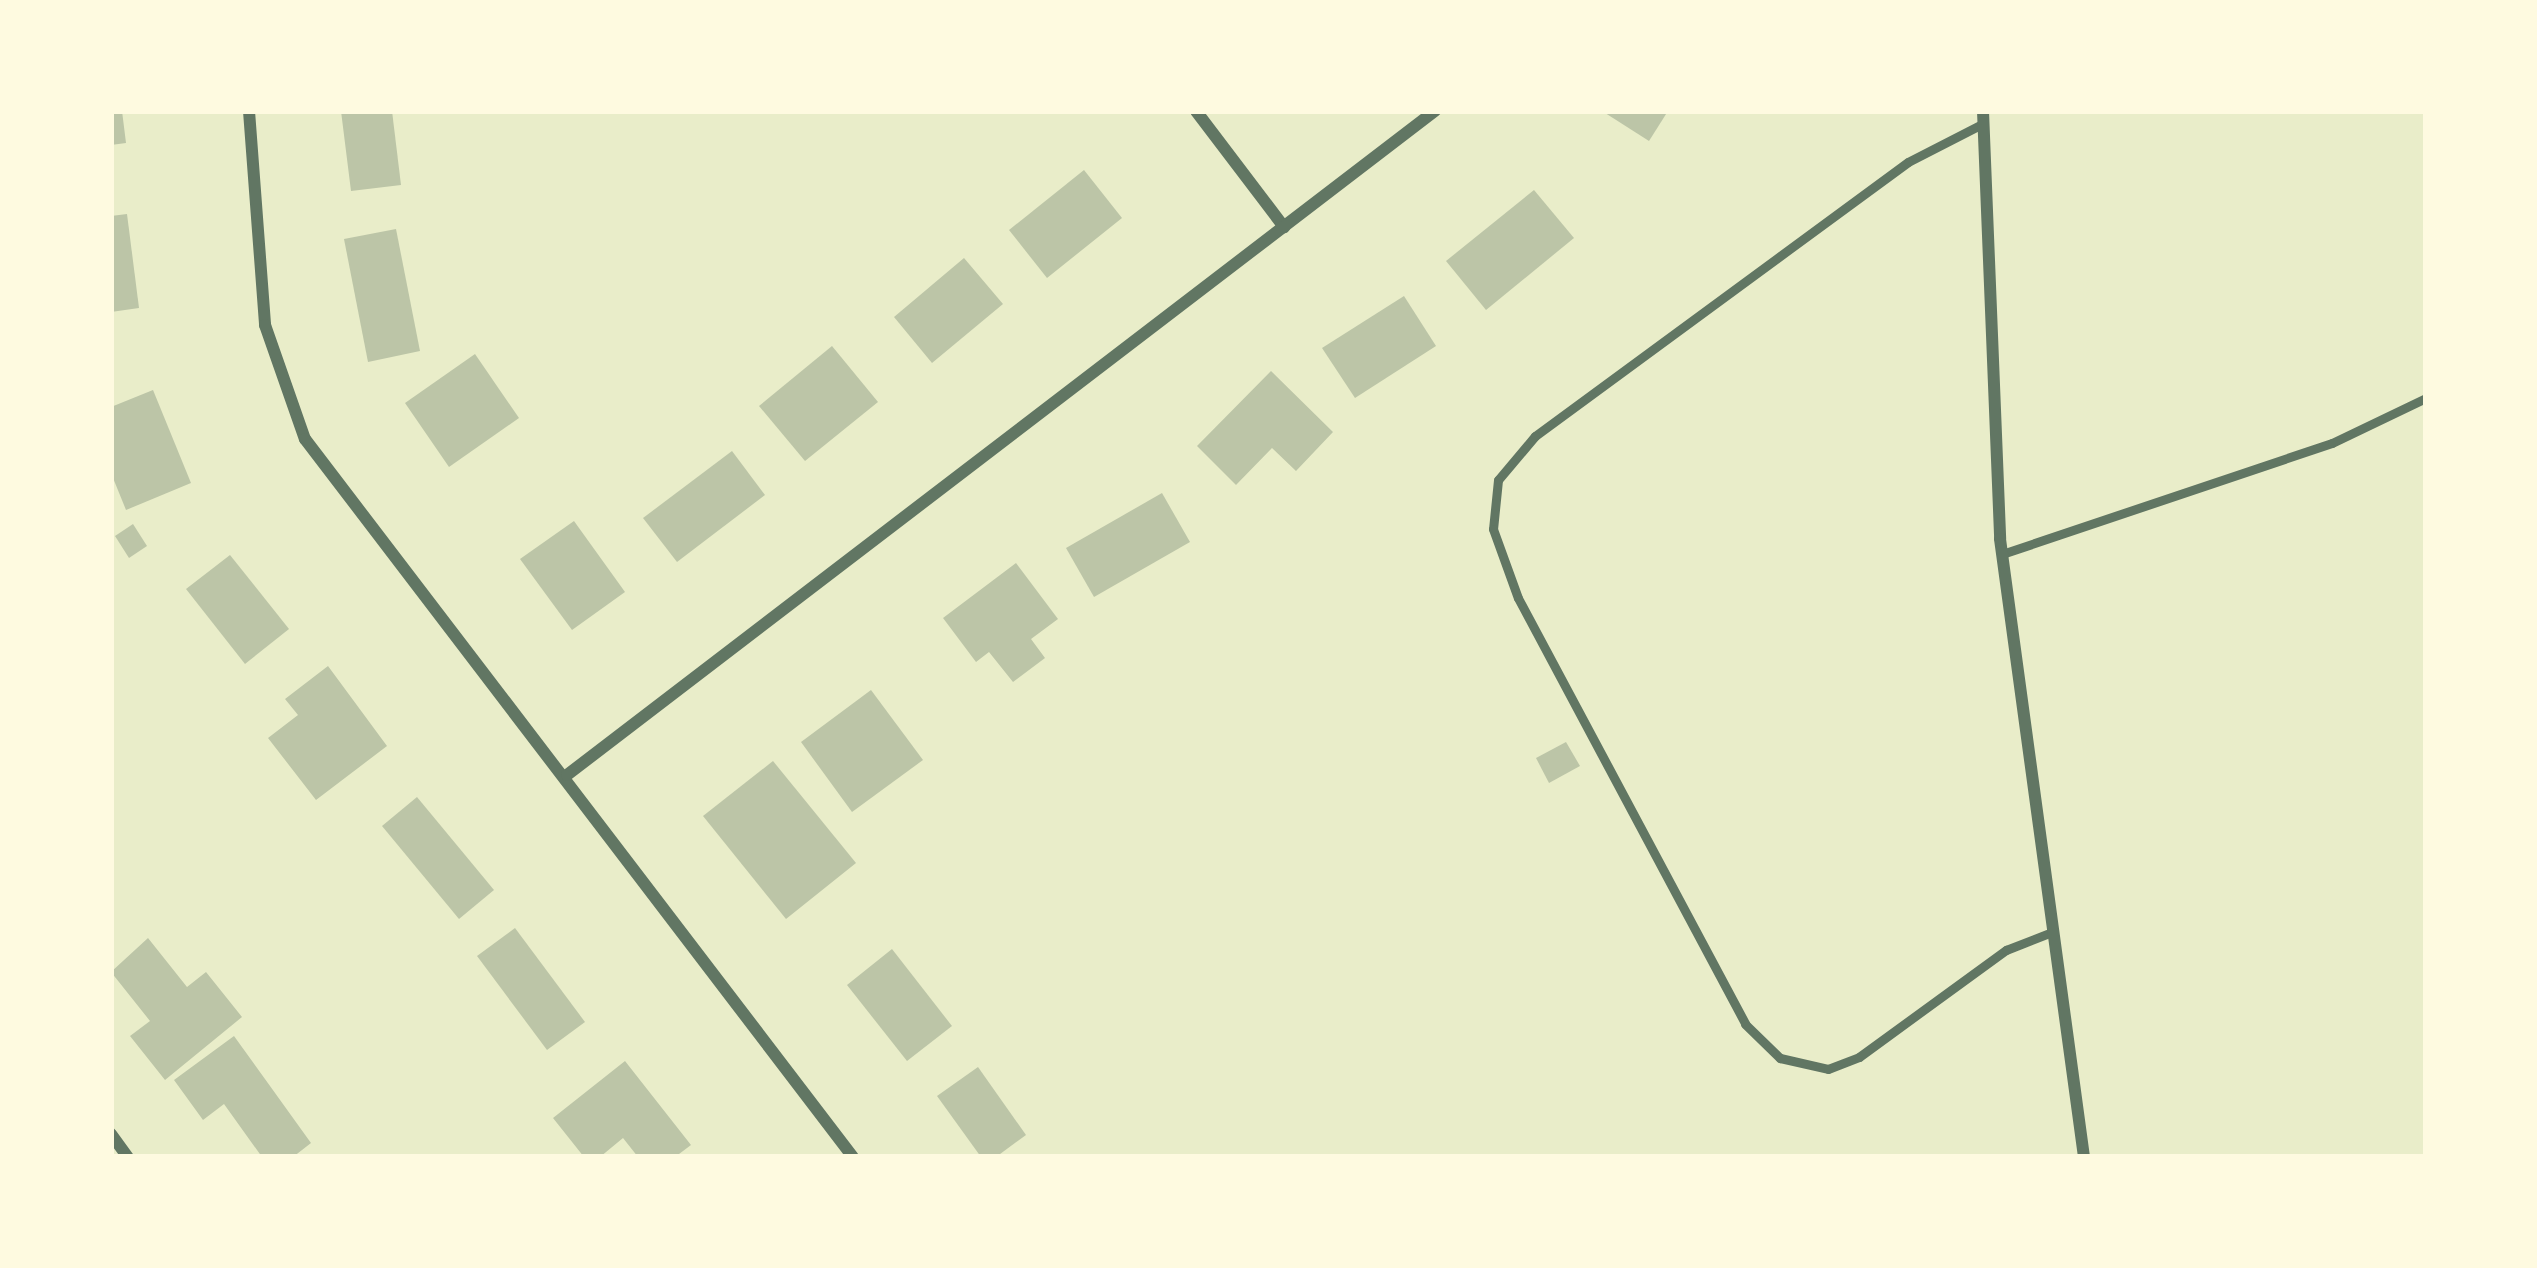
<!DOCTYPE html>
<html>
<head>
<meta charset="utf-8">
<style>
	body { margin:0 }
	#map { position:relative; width:2537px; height:1268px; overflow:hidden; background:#e9edc9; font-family:Signika,sans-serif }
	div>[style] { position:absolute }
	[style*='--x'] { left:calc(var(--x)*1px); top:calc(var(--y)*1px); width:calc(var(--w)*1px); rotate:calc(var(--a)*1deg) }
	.building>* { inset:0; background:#bcc5a7 }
	.service>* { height:9px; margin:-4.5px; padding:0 4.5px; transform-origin:4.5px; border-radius:4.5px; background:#617663 }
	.minor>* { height:12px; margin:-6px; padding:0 6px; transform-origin:6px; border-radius:6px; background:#617663 }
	span { translate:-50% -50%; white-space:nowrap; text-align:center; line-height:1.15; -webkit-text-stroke:12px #fefae0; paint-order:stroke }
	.frame { position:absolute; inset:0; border:114px solid #fefae0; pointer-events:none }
</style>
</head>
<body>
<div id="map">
	<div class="building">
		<i style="clip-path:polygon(111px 111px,122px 111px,126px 143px,111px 145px)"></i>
		<i style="clip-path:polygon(341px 111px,392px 111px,401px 185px,351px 191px)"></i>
		<i style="clip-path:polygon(1602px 111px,1668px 111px,1649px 141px)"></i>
		<i style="clip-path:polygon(1084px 170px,1122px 218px,1047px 278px,1009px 230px)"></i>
		<i style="clip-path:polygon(1534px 190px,1574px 238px,1486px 310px,1446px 261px)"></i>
		<i style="clip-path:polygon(127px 214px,139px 308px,111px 312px,111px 216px)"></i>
		<i style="clip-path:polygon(396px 229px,420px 351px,368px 362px,344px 239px)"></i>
		<i style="clip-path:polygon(964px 258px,1003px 304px,932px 363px,894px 317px)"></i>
		<i style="clip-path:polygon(1404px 296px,1436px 346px,1355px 398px,1322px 348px)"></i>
		<i style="clip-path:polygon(832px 346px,878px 402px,805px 461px,759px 406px)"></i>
		<i style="clip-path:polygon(475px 354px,519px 418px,449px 467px,405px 403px)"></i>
		<i style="clip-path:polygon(1271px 371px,1333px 432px,1296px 471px,1272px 448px,1236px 485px,1197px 446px)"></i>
		<i style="clip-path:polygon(153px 390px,191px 483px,126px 510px,111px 473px,111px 407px)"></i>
		<i style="clip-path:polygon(732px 451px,765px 495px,677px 562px,643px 518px)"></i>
		<i style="clip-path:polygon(1162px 493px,1190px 542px,1094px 597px,1066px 548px)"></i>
		<i style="clip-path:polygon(574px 521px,625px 592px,572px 630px,520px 559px)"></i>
		<i style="clip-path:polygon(133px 524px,147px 546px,129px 558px,115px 536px)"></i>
		<i style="clip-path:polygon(230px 555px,289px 629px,245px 664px,186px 589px)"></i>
		<i style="clip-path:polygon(1016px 563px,1058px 619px,1031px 639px,1045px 658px,1013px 682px,989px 652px,976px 662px,943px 618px)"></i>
		<i style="clip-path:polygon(328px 666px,387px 746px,316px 800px,268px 738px,298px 715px,285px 699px)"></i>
		<i style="clip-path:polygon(871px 690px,923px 760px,852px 812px,801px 742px)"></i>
		<i style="clip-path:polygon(1566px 742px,1580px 766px,1549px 783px,1536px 758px)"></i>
		<i style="clip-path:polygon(773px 761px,856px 863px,786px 919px,703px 816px)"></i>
		<i style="clip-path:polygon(417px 797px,494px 890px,459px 919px,382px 826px)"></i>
		<i style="clip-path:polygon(515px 928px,585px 1022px,547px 1050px,477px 956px)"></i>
		<i style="clip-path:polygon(148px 938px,187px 987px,206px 972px,242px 1017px,165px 1080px,130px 1036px,150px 1021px,111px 972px)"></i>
		<i style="clip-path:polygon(892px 949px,952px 1026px,907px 1061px,847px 985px)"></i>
		<i style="clip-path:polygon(234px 1036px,311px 1143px,293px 1157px,262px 1157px,224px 1104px,203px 1120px,174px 1080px)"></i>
		<i style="clip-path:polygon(625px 1061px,691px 1145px,675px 1157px,638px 1157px,623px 1138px,600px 1157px,584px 1157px,553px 1118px)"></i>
		<i style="clip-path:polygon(978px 1067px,1026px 1135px,996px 1157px,981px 1157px,937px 1096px)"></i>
	</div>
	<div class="service">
		<i style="--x:1984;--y:123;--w:85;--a:152.8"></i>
		<i style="--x:1908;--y:162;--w:463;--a:143.7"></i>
		<i style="--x:1535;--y:436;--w:57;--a:130.1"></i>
		<i style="--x:1498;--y:480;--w:49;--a:95.8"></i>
		<i style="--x:1493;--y:529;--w:73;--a:70.1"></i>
		<i style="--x:1518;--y:598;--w:483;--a:61.9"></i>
		<i style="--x:1745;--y:1024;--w:49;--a:44.2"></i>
		<i style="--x:1780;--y:1058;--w:49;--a:12.9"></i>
		<i style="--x:1828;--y:1069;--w:33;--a:-21"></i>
		<i style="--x:1859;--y:1057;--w:182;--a:-36.1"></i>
		<i style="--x:2006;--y:950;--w:49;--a:-21.4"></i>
		<i style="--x:2002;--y:554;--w:348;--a:-18.6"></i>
		<i style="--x:2332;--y:443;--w:104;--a:-25.6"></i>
	</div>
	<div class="minor">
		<i style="--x:249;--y:111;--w:215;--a:85.7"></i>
		<i style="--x:265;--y:325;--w:121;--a:70.7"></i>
		<i style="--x:305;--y:439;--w:903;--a:52.65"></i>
		<i style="--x:1196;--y:111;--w:146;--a:52.8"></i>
		<i style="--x:1983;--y:111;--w:428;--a:87.7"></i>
		<i style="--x:2000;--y:539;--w:624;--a:82.26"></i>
		<i style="--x:567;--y:775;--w:1093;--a:-37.42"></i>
		<i style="--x:111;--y:1134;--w:29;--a:54"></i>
	</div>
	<div class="frame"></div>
</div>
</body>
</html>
